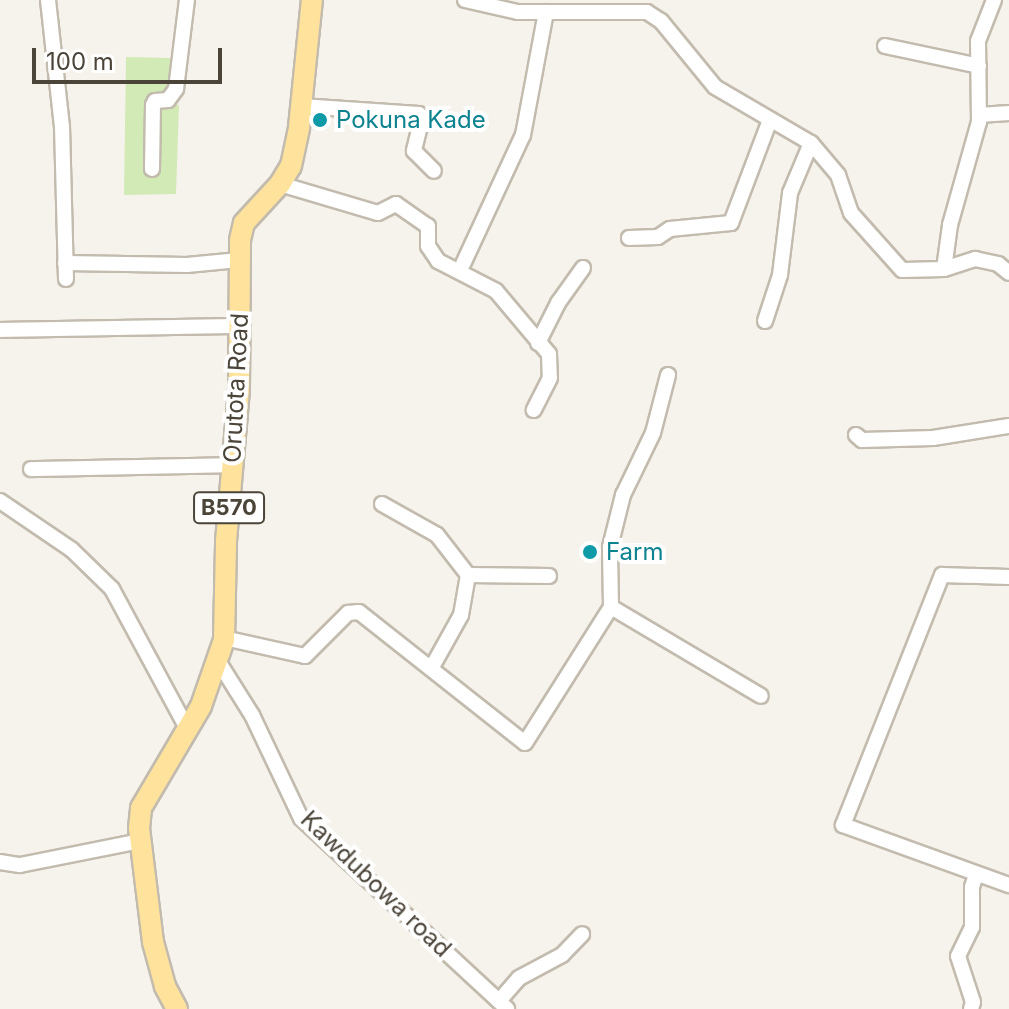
<!DOCTYPE html>
<html>
<head>
<meta charset="utf-8">
<style>
	body { margin:0 }
	#map { position:relative; width:1009px; height:1009px; overflow:hidden; background:#f6f3ec; font-family:Inter,sans-serif }
	div>[style] { position:absolute }
	[style*='--x'] { left:calc(var(--x)*1px); top:calc(var(--y)*1px); width:calc(var(--w)*1px); rotate:calc(var(--a)*1deg) }
	.green>* { inset:0; background:#d2eab5 }
	.roads { filter:drop-shadow(2px 0 #c2bbae) drop-shadow(-2px 0 #c2bbae) drop-shadow(0 2px #c2bbae) drop-shadow(0 -2px #c2bbae) }
	.street>* { height:14px; margin:-7px; padding:0 7px; transform-origin:7px; border-radius:7px; background:#fff }
	.primary>* { height:20px; margin:-10px; padding:0 10px; transform-origin:10px; border-radius:10px; background:#ffe39c }
	.dots>* { width:22px; height:22px; translate:-50% -50%; box-sizing:border-box; border:4px solid #fff; border-radius:50% }
	span { translate:-50% -50%; white-space:nowrap; text-align:center; line-height:1.15; -webkit-text-stroke:8px #fff; paint-order:stroke }
	.shield-label span { padding:2px 6px; background:#fff; border:2px solid; border-radius:6px; -webkit-text-stroke-width:0 }
	.shield-label { font-size:22px; color:#4b4439; font-weight:700 }
	.culture-label { font-size:24px; color:#0d838f }
	.left { translate:0 -50%; text-align:left }
	.street-label { font-size:24px; color:#4b4439 }
	.scale { position:absolute; left:32px; top:48px; width:190px; height:36px; box-sizing:border-box; border:4px solid #4b4439; border-top:0; padding-left:10px; font-size:24px; line-height:28px; white-space:nowrap; color:#4b4439; -webkit-text-stroke:6px #fff; paint-order:stroke }
</style>
</head>
<body>
<div id="map">
	<div class="green">
		<i style="clip-path:polygon(126px 57px,171px 58px,170px 104px,179px 105px,176px 194px,124px 195px)"></i>
	</div>
	<div class="roads">
		<div class="street">
			<i style="--x:48;--y:0;--w:127;--a:83.7"></i>
			<i style="--x:62;--y:126;--w:153;--a:88.5"></i>
			<i style="--x:465;--y:0;--w:54;--a:12.8"></i>
			<i style="--x:518;--y:12;--w:129;--a:0"></i>
			<i style="--x:647;--y:12;--w:17;--a:33"></i>
			<i style="--x:661;--y:21;--w:85;--a:50.7"></i>
			<i style="--x:715;--y:87;--w:111;--a:30.3"></i>
			<i style="--x:811;--y:143;--w:42;--a:49.8"></i>
			<i style="--x:838;--y:175;--w:40;--a:71.1"></i>
			<i style="--x:851;--y:213;--w:76;--a:48.2"></i>
			<i style="--x:902;--y:270;--w:42;--a:-1.4"></i>
			<i style="--x:944;--y:269;--w:33;--a:-18"></i>
			<i style="--x:975;--y:259;--w:24;--a:12"></i>
			<i style="--x:998;--y:264;--w:14;--a:39"></i>
			<i style="--x:885;--y:46;--w:96;--a:12"></i>
			<i style="--x:301;--y:106;--w:118;--a:3.9"></i>
			<i style="--x:419;--y:114;--w:5;--a:53"></i>
			<i style="--x:422;--y:118;--w:34;--a:104"></i>
			<i style="--x:414;--y:151;--w:28;--a:45"></i>
			<i style="--x:979;--y:115;--w:30;--a:-4"></i>
			<i style="--x:152;--y:169;--w:64;--a:-89.1"></i>
			<i style="--x:153;--y:105;--w:4;--a:-63"></i>
			<i style="--x:155;--y:101;--w:13;--a:-4"></i>
			<i style="--x:168;--y:100;--w:14;--a:-54"></i>
			<i style="--x:176;--y:89;--w:90;--a:-83"></i>
			<i style="--x:280;--y:184;--w:102;--a:16.5"></i>
			<i style="--x:378;--y:213;--w:20;--a:-27"></i>
			<i style="--x:396;--y:204;--w:39;--a:35"></i>
			<i style="--x:428;--y:226;--w:20;--a:90"></i>
			<i style="--x:428;--y:246;--w:18;--a:56"></i>
			<i style="--x:438;--y:261;--w:65;--a:27.3"></i>
			<i style="--x:496;--y:291;--w:82;--a:49.9"></i>
			<i style="--x:549;--y:354;--w:24;--a:88"></i>
			<i style="--x:550;--y:378;--w:36;--a:117"></i>
			<i style="--x:629;--y:238;--w:29;--a:-2"></i>
			<i style="--x:658;--y:237;--w:14;--a:-34"></i>
			<i style="--x:670;--y:229;--w:61;--a:-5.6"></i>
			<i style="--x:731;--y:223;--w:110;--a:-69.3"></i>
			<i style="--x:65;--y:263;--w:122;--a:0.9"></i>
			<i style="--x:187;--y:265;--w:52;--a:-5.5"></i>
			<i style="--x:463;--y:264;--w:142;--a:-65.1"></i>
			<i style="--x:523;--y:135;--w:125;--a:-79.4"></i>
			<i style="--x:944;--y:269;--w:44;--a:-82.2"></i>
			<i style="--x:950;--y:225;--w:107;--a:-74.3"></i>
			<i style="--x:979;--y:122;--w:81;--a:-90.7"></i>
			<i style="--x:978;--y:41;--w:44;--a:-68.7"></i>
			<i style="--x:765;--y:321;--w:48;--a:-71.9"></i>
			<i style="--x:780;--y:275;--w:83;--a:-83"></i>
			<i style="--x:790;--y:193;--w:54;--a:-67.2"></i>
			<i style="--x:0;--y:330;--w:241;--a:-1"></i>
			<i style="--x:538;--y:343;--w:45;--a:-63.4"></i>
			<i style="--x:558;--y:303;--w:43;--a:-54.5"></i>
			<i style="--x:856;--y:435;--w:8;--a:40"></i>
			<i style="--x:862;--y:440;--w:71;--a:-1.6"></i>
			<i style="--x:933;--y:438;--w:77;--a:-9"></i>
			<i style="--x:31;--y:469;--w:202;--a:-1.1"></i>
			<i style="--x:0;--y:501;--w:87;--a:34.2"></i>
			<i style="--x:72;--y:550;--w:56;--a:44.3"></i>
			<i style="--x:112;--y:589;--w:160;--a:61.7"></i>
			<i style="--x:382;--y:504;--w:63;--a:29.4"></i>
			<i style="--x:437;--y:535;--w:51;--a:52.2"></i>
			<i style="--x:468;--y:575;--w:41;--a:99.9"></i>
			<i style="--x:461;--y:615;--w:60;--a:119.1"></i>
			<i style="--x:468;--y:575;--w:81;--a:0.7"></i>
			<i style="--x:1009;--y:577;--w:67;--a:-178.3"></i>
			<i style="--x:942;--y:575;--w:269;--a:111.6"></i>
			<i style="--x:843;--y:825;--w:177;--a:19.9"></i>
			<i style="--x:611;--y:607;--w:60;--a:-91"></i>
			<i style="--x:610;--y:547;--w:54;--a:-76"></i>
			<i style="--x:623;--y:495;--w:69;--a:-64.2"></i>
			<i style="--x:653;--y:433;--w:60;--a:-75.5"></i>
			<i style="--x:224;--y:638;--w:83;--a:12.5"></i>
			<i style="--x:305;--y:656;--w:61;--a:-45"></i>
			<i style="--x:348;--y:613;--w:11;--a:-5"></i>
			<i style="--x:359;--y:612;--w:211;--a:38.3"></i>
			<i style="--x:525;--y:743;--w:161;--a:-57.7"></i>
			<i style="--x:611;--y:607;--w:174;--a:30.7"></i>
			<i style="--x:218;--y:661;--w:64;--a:57.8"></i>
			<i style="--x:252;--y:715;--w:114;--a:64.6"></i>
			<i style="--x:301;--y:818;--w:281;--a:42.8"></i>
			<i style="--x:0;--y:862;--w:20;--a:9"></i>
			<i style="--x:20;--y:865;--w:122;--a:-11.3"></i>
			<i style="--x:499;--y:1001;--w:30;--a:-49"></i>
			<i style="--x:519;--y:978;--w:49;--a:-28.1"></i>
			<i style="--x:562;--y:955;--w:29;--a:-46"></i>
			<i style="--x:971;--y:1009;--w:7;--a:-74"></i>
			<i style="--x:973;--y:1002;--w:48;--a:-108.1"></i>
			<i style="--x:958;--y:956;--w:32;--a:-64"></i>
			<i style="--x:972;--y:927;--w:40;--a:-90"></i>
			<i style="--x:972;--y:887;--w:13;--a:-72"></i>
		</div>
		<div class="primary">
			<i style="--x:177;--y:1009;--w:26;--a:-118"></i>
			<i style="--x:165;--y:986;--w:46;--a:-105.3"></i>
			<i style="--x:153;--y:942;--w:115;--a:-97"></i>
			<i style="--x:139;--y:828;--w:20;--a:-84"></i>
			<i style="--x:141;--y:808;--w:118;--a:-59.5"></i>
			<i style="--x:201;--y:706;--w:70;--a:-70.8"></i>
			<i style="--x:224;--y:640;--w:99;--a:-88.8"></i>
			<i style="--x:226;--y:541;--w:152;--a:-85.1"></i>
			<i style="--x:239;--y:390;--w:150;--a:-89.6"></i>
			<i style="--x:240;--y:240;--w:17;--a:-77"></i>
			<i style="--x:244;--y:223;--w:53;--a:-47.3"></i>
			<i style="--x:280;--y:184;--w:21;--a:-59"></i>
			<i style="--x:291;--y:166;--w:40;--a:-78"></i>
			<i style="--x:299;--y:127;--w:128;--a:-84.2"></i>
		</div>
	</div>
	<div class="dots">
		<i style="left:320px;top:120px;background:#0f9aa8"></i>
		<i style="left:590px;top:552px;background:#0f9aa8"></i>
	</div>
	<div class="shield-label">
		<span style="left:229px;top:508px">B570</span>
	</div>
	<div class="culture-label">
		<span class="left" style="left:336px;top:120px">Pokuna Kade</span>
		<span class="left" style="left:606px;top:552px">Farm</span>
	</div>
	<div class="street-label">
		<span style="left:236px;top:388px;rotate:-87deg">Orutota Road</span>
		<span style="left:376px;top:884px;rotate:44deg">Kawdubowa road</span>
	</div>
	<div class="scale">100 m</div>
</div>
</body>
</html>
